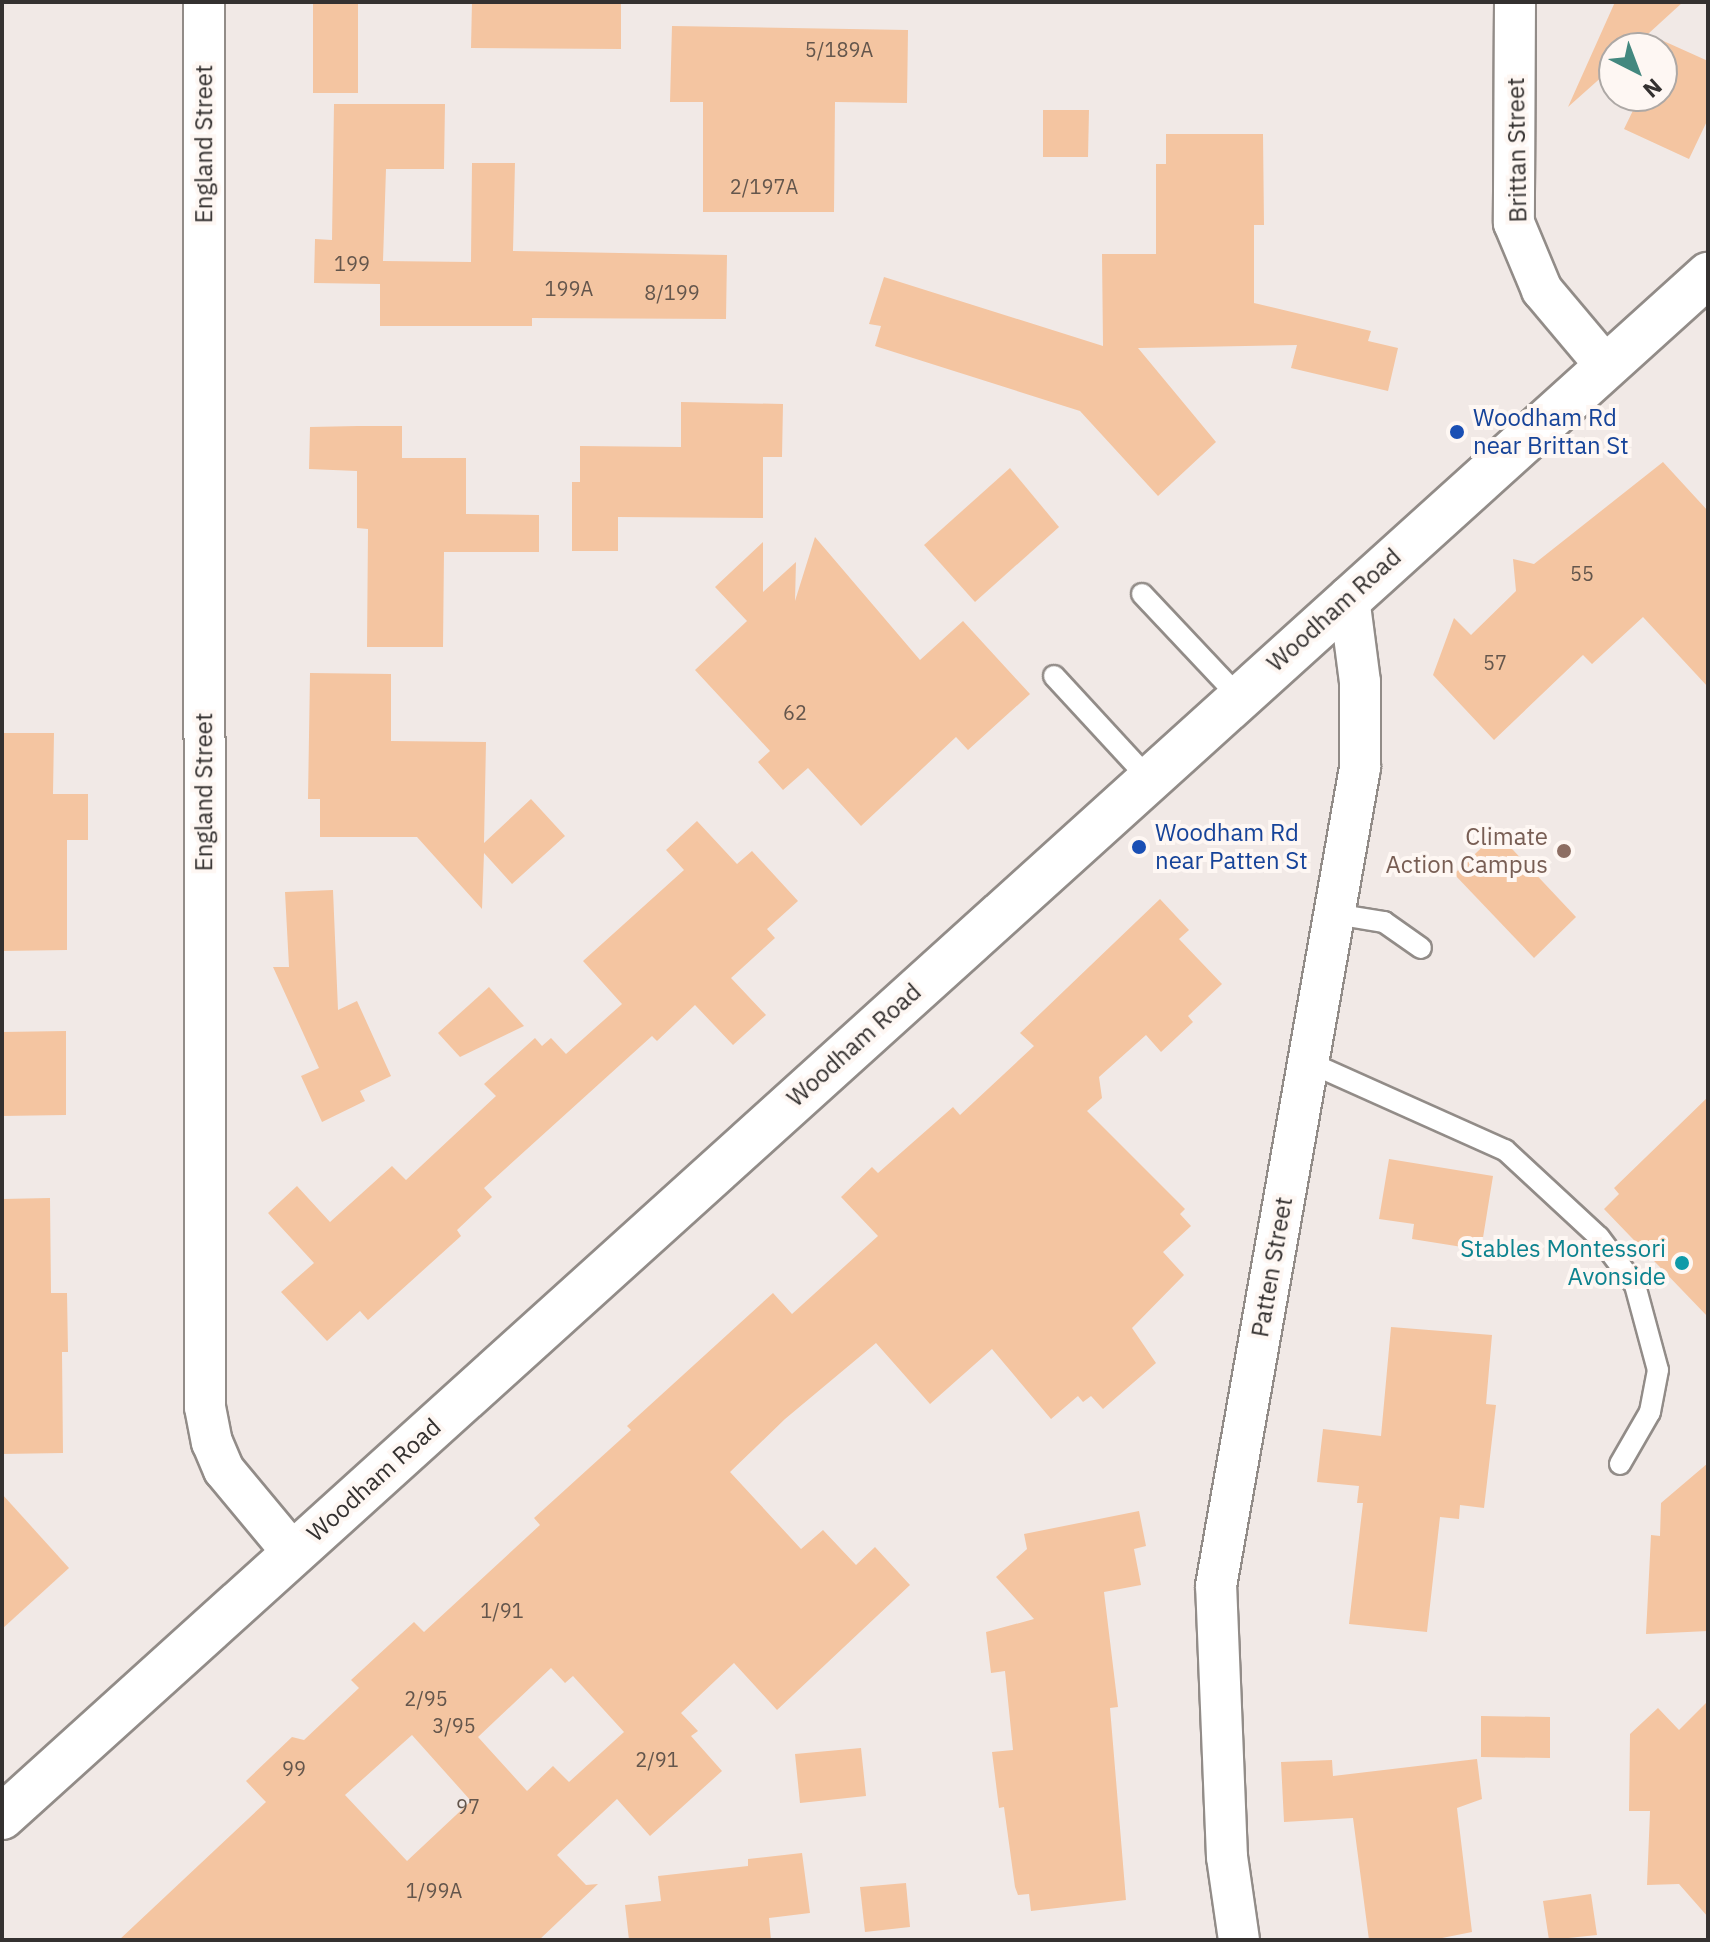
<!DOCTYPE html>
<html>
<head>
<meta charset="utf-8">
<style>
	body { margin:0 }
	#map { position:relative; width:1710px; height:1942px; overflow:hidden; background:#f1e9e6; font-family:"IBM Plex Sans",sans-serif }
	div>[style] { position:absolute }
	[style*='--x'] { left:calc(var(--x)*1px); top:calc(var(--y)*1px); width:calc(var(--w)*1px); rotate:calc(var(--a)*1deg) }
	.building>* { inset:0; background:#f4c5a1 }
	.roads { filter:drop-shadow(2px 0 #928c88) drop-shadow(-2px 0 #928c88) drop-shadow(0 2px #928c88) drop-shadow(0 -2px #928c88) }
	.service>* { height:20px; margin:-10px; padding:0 10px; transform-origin:10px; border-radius:10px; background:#fff }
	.minor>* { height:40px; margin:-20px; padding:0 20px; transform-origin:20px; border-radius:20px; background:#fff }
	.secondary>* { height:44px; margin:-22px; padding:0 22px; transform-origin:22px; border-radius:22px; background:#fff }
	.dots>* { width:22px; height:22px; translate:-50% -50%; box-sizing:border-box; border:4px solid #fef7f3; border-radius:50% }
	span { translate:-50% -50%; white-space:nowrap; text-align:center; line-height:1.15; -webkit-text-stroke:8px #fef7f3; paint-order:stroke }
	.number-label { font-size:20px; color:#64564c }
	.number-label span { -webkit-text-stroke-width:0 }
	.street-label { font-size:24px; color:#343130 }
	.transit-label { font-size:24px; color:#164399 }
	.left { translate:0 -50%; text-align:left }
	.education-label { font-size:24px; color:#785e54 }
	.right { translate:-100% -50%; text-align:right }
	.culture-label { font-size:24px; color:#0d838f }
	.frame { position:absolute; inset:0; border:4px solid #343130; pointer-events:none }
	.north { position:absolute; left:1598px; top:32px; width:80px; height:80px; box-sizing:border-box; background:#fef7f3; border:2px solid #ada8a5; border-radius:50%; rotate:138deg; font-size:22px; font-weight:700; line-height:32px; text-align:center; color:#343130 }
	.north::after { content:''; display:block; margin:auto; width:28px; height:36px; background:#43887f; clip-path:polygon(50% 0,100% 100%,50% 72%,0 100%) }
</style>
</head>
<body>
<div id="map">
	<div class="building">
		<i style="clip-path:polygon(313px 2px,358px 2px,358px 93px,313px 93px)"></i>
		<i style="clip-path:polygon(472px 2px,621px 2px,621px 49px,471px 48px)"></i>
		<i style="clip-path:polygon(1615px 2px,1683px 2px,1648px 34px,1708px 61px,1708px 119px,1689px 159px,1624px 129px,1640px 96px,1662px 96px,1662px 48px,1614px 48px,1614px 66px,1568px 107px)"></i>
		<i style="clip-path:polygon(672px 26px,908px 30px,907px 103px,835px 102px,834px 212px,703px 212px,703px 102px,670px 102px)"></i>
		<i style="clip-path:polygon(334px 104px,445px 104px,444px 169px,386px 169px,383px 261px,471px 262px,472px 163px,515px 163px,513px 251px,727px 255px,726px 319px,532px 318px,532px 326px,380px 326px,380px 284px,314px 283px,315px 239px,332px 240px)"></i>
		<i style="clip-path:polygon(1043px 110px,1089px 110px,1088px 157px,1043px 157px)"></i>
		<i style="clip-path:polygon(1166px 134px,1263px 134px,1264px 225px,1254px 225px,1254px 303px,1371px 331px,1368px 341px,1398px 348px,1388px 391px,1291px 368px,1297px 345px,1138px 348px,1216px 442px,1158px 496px,1080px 411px,875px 346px,881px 326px,869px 324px,884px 277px,1103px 346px,1102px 254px,1156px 254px,1156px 164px,1166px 164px)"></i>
		<i style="clip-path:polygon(681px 402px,783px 404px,782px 457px,763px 457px,763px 518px,618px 517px,618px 551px,572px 551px,572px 482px,580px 482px,580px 446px,681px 447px)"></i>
		<i style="clip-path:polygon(358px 426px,402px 426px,402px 458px,466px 458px,466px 514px,539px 515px,539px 552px,444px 552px,443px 647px,367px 647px,368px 529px,357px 528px,357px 471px,309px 469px,310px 427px)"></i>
		<i style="clip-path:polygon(1663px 462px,1708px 511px,1708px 687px,1643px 617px,1592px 664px,1583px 655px,1494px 740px,1433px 675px,1454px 618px,1471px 635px,1516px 591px,1513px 559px,1534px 564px)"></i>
		<i style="clip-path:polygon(1010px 468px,1059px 527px,975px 602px,924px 545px)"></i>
		<i style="clip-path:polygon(815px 537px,920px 660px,963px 621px,1030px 694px,968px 750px,956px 737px,861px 826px,808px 768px,783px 790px,758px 762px,770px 751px,695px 670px,747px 621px,715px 587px,763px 542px,763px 592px,796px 562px,795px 601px)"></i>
		<i style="clip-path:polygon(310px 673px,391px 674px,391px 741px,486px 742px,484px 843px,531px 799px,565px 836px,512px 884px,484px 853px,482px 909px,417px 837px,320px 837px,320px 799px,308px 799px)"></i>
		<i style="clip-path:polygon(2px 733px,54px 733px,53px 794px,88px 794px,88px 840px,67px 840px,67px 950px,2px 951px)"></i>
		<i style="clip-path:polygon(697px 821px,737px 864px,752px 851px,798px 901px,767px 929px,775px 938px,731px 978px,766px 1015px,733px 1045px,695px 1005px,657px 1041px,652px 1036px,484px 1188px,492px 1197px,457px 1230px,461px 1236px,368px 1320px,360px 1311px,327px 1341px,281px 1292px,314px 1263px,268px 1213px,297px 1186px,330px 1222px,392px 1166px,406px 1180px,496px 1096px,484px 1084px,535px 1038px,542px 1046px,551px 1038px,566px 1054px,622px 1004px,583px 961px,684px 870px,666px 850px)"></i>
		<i style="clip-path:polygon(1497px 833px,1576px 917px,1534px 958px,1454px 874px)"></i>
		<i style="clip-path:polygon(333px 890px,338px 1010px,357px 1001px,391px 1076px,360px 1091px,365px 1101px,322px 1122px,301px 1076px,319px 1068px,273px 967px,289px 967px,285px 892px)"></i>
		<i style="clip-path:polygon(evenodd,1160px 899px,1189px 930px,1179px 939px,1222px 984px,1188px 1016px,1193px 1022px,1161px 1052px,1146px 1035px,1099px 1077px,1102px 1098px,1087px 1111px,1185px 1209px,1180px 1214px,1191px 1226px,1163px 1252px,1184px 1275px,1132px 1328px,1156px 1363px,1103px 1409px,1091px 1396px,1083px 1402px,1078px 1396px,1051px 1419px,992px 1349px,930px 1404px,876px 1343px,785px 1419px,730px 1472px,801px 1549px,823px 1530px,856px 1565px,875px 1547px,910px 1585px,777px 1710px,734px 1663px,681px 1713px,698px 1731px,691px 1736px,722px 1771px,650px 1836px,617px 1799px,557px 1855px,586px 1885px,598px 1884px,539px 1940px,119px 1940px,266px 1802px,246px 1781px,292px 1737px,304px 1740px,359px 1688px,351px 1680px,414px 1622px,424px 1632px,540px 1525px,534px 1518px,631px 1430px,627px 1426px,773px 1293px,792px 1314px,878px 1236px,841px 1197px,872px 1167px,878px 1173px,953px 1107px,960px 1115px,1034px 1046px,1020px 1033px,1160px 899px,551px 1668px,565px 1683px,573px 1676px,624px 1732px,569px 1782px,553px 1766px,527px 1791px,478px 1737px,551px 1668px,1160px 899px,412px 1735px,471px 1801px,407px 1861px,345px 1795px,412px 1735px)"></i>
		<i style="clip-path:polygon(489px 987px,524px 1026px,460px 1057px,438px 1033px)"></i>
		<i style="clip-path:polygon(66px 1031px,66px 1115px,2px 1116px,2px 1032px)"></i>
		<i style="clip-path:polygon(1708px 1097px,1708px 1317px,1604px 1209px,1619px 1194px,1614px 1188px)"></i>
		<i style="clip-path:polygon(1389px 1159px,1493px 1176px,1481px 1250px,1412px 1239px,1414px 1224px,1379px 1219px)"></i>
		<i style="clip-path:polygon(50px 1198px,51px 1293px,67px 1293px,68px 1352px,62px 1352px,63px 1453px,2px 1454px,2px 1199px)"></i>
		<i style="clip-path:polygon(1391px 1327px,1492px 1335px,1486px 1404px,1496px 1405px,1484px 1508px,1460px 1505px,1459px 1519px,1440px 1517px,1427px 1632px,1349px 1624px,1363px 1503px,1357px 1503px,1359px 1486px,1317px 1482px,1323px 1429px,1381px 1436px)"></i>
		<i style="clip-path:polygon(1708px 1463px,1708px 1631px,1646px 1634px,1651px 1535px,1660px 1536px,1661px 1503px)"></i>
		<i style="clip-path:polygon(2px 1494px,69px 1568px,2px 1629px)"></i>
		<i style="clip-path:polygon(1139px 1511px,1146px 1546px,1134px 1549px,1141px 1585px,1104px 1592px,1118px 1707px,1110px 1708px,1126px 1900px,1031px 1911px,1029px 1894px,1018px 1895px,1015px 1887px,1004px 1807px,999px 1808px,992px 1752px,1013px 1750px,1005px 1671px,991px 1673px,986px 1632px,1034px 1619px,996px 1577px,1027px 1549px,1024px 1534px)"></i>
		<i style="clip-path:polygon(1708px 1701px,1708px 1917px,1679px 1884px,1647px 1885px,1650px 1811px,1629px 1811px,1630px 1734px,1658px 1708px,1679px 1730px)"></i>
		<i style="clip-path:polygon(1481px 1716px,1550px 1717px,1550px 1758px,1481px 1757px)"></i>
		<i style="clip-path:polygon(861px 1748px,866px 1796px,800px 1803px,795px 1754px)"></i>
		<i style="clip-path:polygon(1477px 1759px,1482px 1799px,1457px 1808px,1472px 1932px,1432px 1940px,1369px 1940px,1353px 1818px,1284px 1822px,1281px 1762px,1332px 1760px,1333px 1776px)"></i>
		<i style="clip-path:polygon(802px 1853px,810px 1913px,769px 1918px,771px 1940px,629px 1940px,625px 1905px,661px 1901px,658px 1876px,748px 1866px,748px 1859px)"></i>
		<i style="clip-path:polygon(906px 1883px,910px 1927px,865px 1932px,860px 1887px)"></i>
		<i style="clip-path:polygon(1591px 1894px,1597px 1935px,1549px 1940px,1543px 1901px)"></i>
	</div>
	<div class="roads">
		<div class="service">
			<i style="--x:1142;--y:594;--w:140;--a:46.7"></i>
			<i style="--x:1054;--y:676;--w:139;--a:47.3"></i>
			<i style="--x:1335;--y:914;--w:50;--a:9.3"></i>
			<i style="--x:1384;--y:922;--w:45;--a:35.1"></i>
			<i style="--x:1308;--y:1062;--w:216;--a:24.1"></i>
			<i style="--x:1505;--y:1150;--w:128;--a:42.8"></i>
			<i style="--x:1599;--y:1237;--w:60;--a:53.1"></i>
			<i style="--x:1635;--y:1285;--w:88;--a:74.9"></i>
			<i style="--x:1658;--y:1370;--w:43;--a:100.8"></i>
			<i style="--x:1650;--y:1412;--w:60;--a:120"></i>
		</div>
		<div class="minor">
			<i style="--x:204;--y:2;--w:1405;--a:89.96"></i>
			<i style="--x:205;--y:1407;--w:36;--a:79"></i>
			<i style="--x:212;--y:1442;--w:30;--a:67"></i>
			<i style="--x:224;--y:1470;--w:108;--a:50.3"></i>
			<i style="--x:1515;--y:2;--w:221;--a:90.3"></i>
			<i style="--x:1514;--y:223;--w:73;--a:67.3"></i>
			<i style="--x:1542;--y:290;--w:99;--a:49.9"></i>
			<i style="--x:1239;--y:1940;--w:84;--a:-98.2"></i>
			<i style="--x:1227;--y:1857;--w:271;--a:-92.3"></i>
			<i style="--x:1216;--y:1586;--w:831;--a:-80.02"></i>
			<i style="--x:1360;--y:768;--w:86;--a:-90"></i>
			<i style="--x:1360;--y:682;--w:86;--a:-97.4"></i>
		</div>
		<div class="secondary">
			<i style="--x:2;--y:1817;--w:2300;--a:-42.11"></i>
		</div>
	</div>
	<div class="dots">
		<i style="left:1457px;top:432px;background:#1a4fb4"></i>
		<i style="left:1139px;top:847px;background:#1a4fb4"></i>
		<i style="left:1564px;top:851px;background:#8d6e63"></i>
		<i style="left:1682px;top:1263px;background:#0f9aa8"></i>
	</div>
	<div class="number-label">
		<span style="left:839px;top:49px">5/189A</span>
		<span style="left:764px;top:186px">2/197A</span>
		<span style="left:352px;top:263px">199</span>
		<span style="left:569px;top:288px">199A</span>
		<span style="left:672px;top:292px">8/199</span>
		<span style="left:1582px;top:573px">55</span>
		<span style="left:1495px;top:662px">57</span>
		<span style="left:795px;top:712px">62</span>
		<span style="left:502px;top:1610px">1/91</span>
		<span style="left:426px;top:1698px">2/95</span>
		<span style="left:454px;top:1725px">3/95</span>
		<span style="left:657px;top:1759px">2/91</span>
		<span style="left:294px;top:1768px">99</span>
		<span style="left:468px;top:1806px">97</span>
		<span style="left:434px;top:1890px">1/99A</span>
	</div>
	<div class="street-label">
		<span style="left:204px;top:144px;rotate:-90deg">England Street</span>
		<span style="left:1517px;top:150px;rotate:-91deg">Brittan Street</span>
		<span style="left:1334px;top:610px;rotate:-42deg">Woodham Road</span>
		<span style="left:204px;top:792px;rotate:-90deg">England Street</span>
		<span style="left:854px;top:1045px;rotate:-42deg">Woodham Road</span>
		<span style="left:1272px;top:1267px;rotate:-80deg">Patten Street</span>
		<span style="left:374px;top:1480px;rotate:-42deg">Woodham Road</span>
	</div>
	<div class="transit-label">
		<span class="left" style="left:1473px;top:432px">Woodham Rd<br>near Brittan St</span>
		<span class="left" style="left:1155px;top:847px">Woodham Rd<br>near Patten St</span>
	</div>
	<div class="education-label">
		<span class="right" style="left:1548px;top:851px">Climate<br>Action Campus</span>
	</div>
	<div class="culture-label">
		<span class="right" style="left:1666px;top:1263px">Stables Montessori<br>Avonside</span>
	</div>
	<div class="frame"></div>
	<div class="north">N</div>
</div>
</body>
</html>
